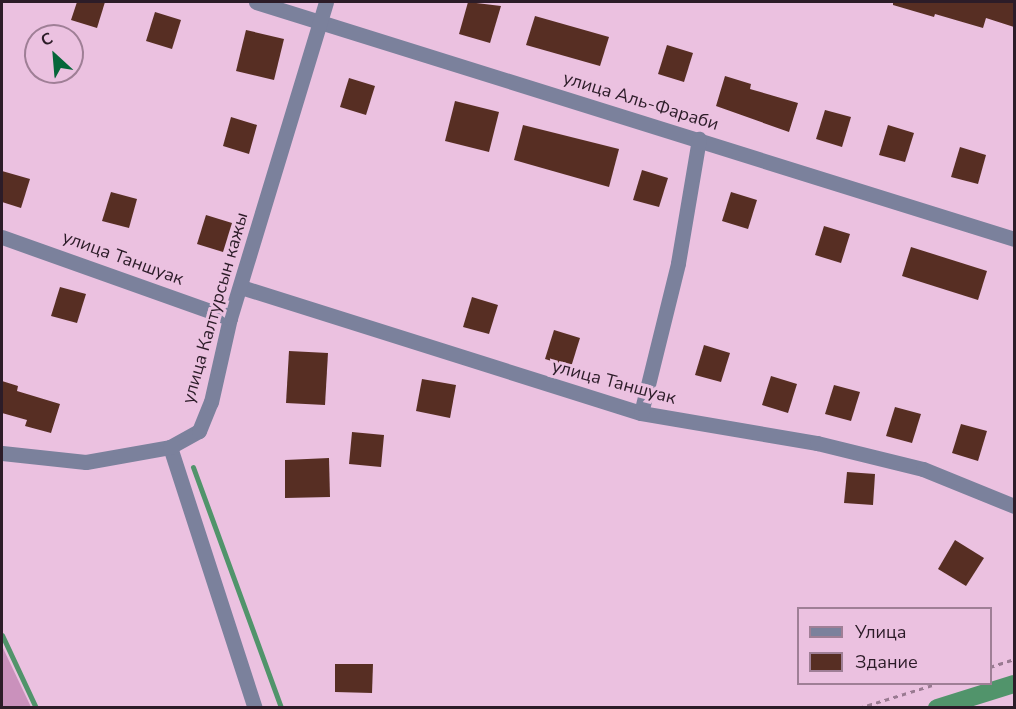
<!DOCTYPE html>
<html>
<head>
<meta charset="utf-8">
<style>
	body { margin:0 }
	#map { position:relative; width:1016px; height:709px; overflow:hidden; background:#ebc1e0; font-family:"Nunito Sans",sans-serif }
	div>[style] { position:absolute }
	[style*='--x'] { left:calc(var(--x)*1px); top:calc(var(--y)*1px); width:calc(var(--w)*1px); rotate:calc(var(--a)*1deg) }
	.green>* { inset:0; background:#ca91bc }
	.stream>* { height:5px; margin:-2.5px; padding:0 2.5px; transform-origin:2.5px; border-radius:2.5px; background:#51946b }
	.canal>* { height:18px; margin:-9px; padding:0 9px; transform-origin:9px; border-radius:9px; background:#51946b }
	.building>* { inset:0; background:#572e23 }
	.path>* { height:3px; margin-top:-1.5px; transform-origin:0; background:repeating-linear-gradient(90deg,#997a91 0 4.5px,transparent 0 9px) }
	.minor>* { height:15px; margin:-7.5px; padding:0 7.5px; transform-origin:7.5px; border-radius:7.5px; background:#7b819c }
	span { translate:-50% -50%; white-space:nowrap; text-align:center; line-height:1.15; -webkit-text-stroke:6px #ebc1e0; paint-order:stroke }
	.street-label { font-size:18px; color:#2c1c28 }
	.frame { position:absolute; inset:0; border:3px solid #2c1c28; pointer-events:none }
	.legend { position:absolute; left:797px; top:607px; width:195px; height:78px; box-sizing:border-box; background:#ebc1e0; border:2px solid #9f7f96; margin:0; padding:8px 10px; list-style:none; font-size:18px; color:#2c1c28 }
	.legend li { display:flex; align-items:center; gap:12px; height:30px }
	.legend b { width:30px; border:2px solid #9f7f96 }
	.north { position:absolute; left:24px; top:24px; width:60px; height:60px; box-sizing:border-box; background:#ebc1e0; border:2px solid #9f7f96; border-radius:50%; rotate:334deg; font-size:16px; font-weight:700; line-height:24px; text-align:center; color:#2c1c28 }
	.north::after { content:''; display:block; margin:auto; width:21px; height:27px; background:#06663a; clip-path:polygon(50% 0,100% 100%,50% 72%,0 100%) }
</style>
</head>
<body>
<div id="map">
	<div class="green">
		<i style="clip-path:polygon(2px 646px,31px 707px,2px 707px)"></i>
	</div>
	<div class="stream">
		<i style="--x:193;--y:467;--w:257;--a:69.9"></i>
		<i style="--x:2;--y:635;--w:81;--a:65"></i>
	</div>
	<div class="canal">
		<i style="--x:937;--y:708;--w:81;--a:-17.3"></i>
	</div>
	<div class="building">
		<i style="clip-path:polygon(77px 2px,105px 2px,97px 28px,71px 20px)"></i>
		<i style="clip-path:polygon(468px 2px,501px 6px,490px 43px,459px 34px)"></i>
		<i style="clip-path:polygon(893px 2px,1014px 2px,1014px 27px,986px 18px,983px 28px,935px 14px,934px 17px,893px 5px)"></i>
		<i style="clip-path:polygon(155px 12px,181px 20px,172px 49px,146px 41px)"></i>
		<i style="clip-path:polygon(535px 16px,609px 37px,600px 66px,526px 45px)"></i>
		<i style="clip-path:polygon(246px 30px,284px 39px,274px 80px,236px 71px)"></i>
		<i style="clip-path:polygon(667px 45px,693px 53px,684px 82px,658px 74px)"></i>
		<i style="clip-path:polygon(725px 76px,751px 84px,750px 89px,798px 103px,789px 132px,716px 106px)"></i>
		<i style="clip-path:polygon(349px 78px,375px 86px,366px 115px,340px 107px)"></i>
		<i style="clip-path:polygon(455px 101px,499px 112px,489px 152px,445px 141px)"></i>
		<i style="clip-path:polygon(825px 110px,851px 117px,842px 147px,816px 139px)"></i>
		<i style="clip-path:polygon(231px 117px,257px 125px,249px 154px,223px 146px)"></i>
		<i style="clip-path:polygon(523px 125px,619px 149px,609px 187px,514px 160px)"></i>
		<i style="clip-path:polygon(888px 125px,914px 133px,905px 162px,879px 155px)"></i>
		<i style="clip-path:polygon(960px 147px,986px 155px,978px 184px,951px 177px)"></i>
		<i style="clip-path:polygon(642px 170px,668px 178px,659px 207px,633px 200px)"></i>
		<i style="clip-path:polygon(2px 171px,30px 179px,21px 208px,2px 202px)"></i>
		<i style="clip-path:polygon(111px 192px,137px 199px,129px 228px,102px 221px)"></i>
		<i style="clip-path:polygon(731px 192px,757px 200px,748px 229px,722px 221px)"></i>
		<i style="clip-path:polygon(206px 215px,232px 223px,223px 252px,197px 244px)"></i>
		<i style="clip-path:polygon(824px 226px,850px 234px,841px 263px,815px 255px)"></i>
		<i style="clip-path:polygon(911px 247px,987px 271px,978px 300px,902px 276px)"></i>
		<i style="clip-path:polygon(60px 287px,86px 294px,77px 323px,51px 316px)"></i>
		<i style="clip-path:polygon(472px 297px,498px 305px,489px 334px,463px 327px)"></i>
		<i style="clip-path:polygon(554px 330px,580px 338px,571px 367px,545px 359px)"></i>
		<i style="clip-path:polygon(704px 345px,730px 353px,721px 382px,695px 375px)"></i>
		<i style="clip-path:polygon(289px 351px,328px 353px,325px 405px,286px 403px)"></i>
		<i style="clip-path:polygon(771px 376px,797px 384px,788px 413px,762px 405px)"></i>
		<i style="clip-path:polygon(422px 379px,456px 385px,450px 418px,416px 411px)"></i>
		<i style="clip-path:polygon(2px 381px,18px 386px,17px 391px,60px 404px,51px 433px,25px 426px,27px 420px,2px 413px)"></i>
		<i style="clip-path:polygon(834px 385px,860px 392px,851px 421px,825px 414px)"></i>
		<i style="clip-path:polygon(895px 407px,921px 414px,912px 443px,886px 436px)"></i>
		<i style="clip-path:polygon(961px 424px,987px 431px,978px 461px,952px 453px)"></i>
		<i style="clip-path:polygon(352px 432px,384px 435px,381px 467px,349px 464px)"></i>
		<i style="clip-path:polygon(329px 458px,330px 497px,285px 498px,285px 460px)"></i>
		<i style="clip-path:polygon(847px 472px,875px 474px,873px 505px,844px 503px)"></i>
		<i style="clip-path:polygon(955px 540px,984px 558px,966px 586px,938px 569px)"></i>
		<i style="clip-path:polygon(335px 664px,373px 664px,372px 693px,335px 692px)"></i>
	</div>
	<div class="path">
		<i style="--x:990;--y:667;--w:25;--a:-18"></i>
		<i style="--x:859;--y:708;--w:81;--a:-17.3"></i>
	</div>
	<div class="minor">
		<i style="--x:256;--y:2;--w:794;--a:17.36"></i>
		<i style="--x:2;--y:237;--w:242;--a:19.6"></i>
		<i style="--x:241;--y:287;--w:419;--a:17.5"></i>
		<i style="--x:641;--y:413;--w:179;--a:9.7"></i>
		<i style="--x:817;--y:443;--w:109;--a:13.8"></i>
		<i style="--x:923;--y:469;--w:98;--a:22.1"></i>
		<i style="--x:641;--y:413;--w:154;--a:-76.1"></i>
		<i style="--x:678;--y:263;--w:126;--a:-80.4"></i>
		<i style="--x:170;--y:447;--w:274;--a:72"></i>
		<i style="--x:2;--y:453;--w:84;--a:6.1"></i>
		<i style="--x:86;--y:462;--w:85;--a:-10.1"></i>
		<i style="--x:170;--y:447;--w:33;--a:-29"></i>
		<i style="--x:199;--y:431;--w:31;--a:-68"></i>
		<i style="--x:211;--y:402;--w:86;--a:-77.3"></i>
		<i style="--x:230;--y:318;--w:330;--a:-73.1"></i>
	</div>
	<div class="street-label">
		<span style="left:641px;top:101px;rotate:17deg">улица Аль-Фараби</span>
		<span style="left:123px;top:258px;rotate:20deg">улица Таншуак</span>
		<span style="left:215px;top:308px;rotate:-74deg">улица Калтурсын кажы</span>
		<span style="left:614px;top:382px;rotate:15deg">улица Таншуак</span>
	</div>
	<div class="frame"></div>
	<ul class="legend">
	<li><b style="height:8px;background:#7b819c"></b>Улица</li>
	<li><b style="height:16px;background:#572e23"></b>Здание</li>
	</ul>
	<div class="north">С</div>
</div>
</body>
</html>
